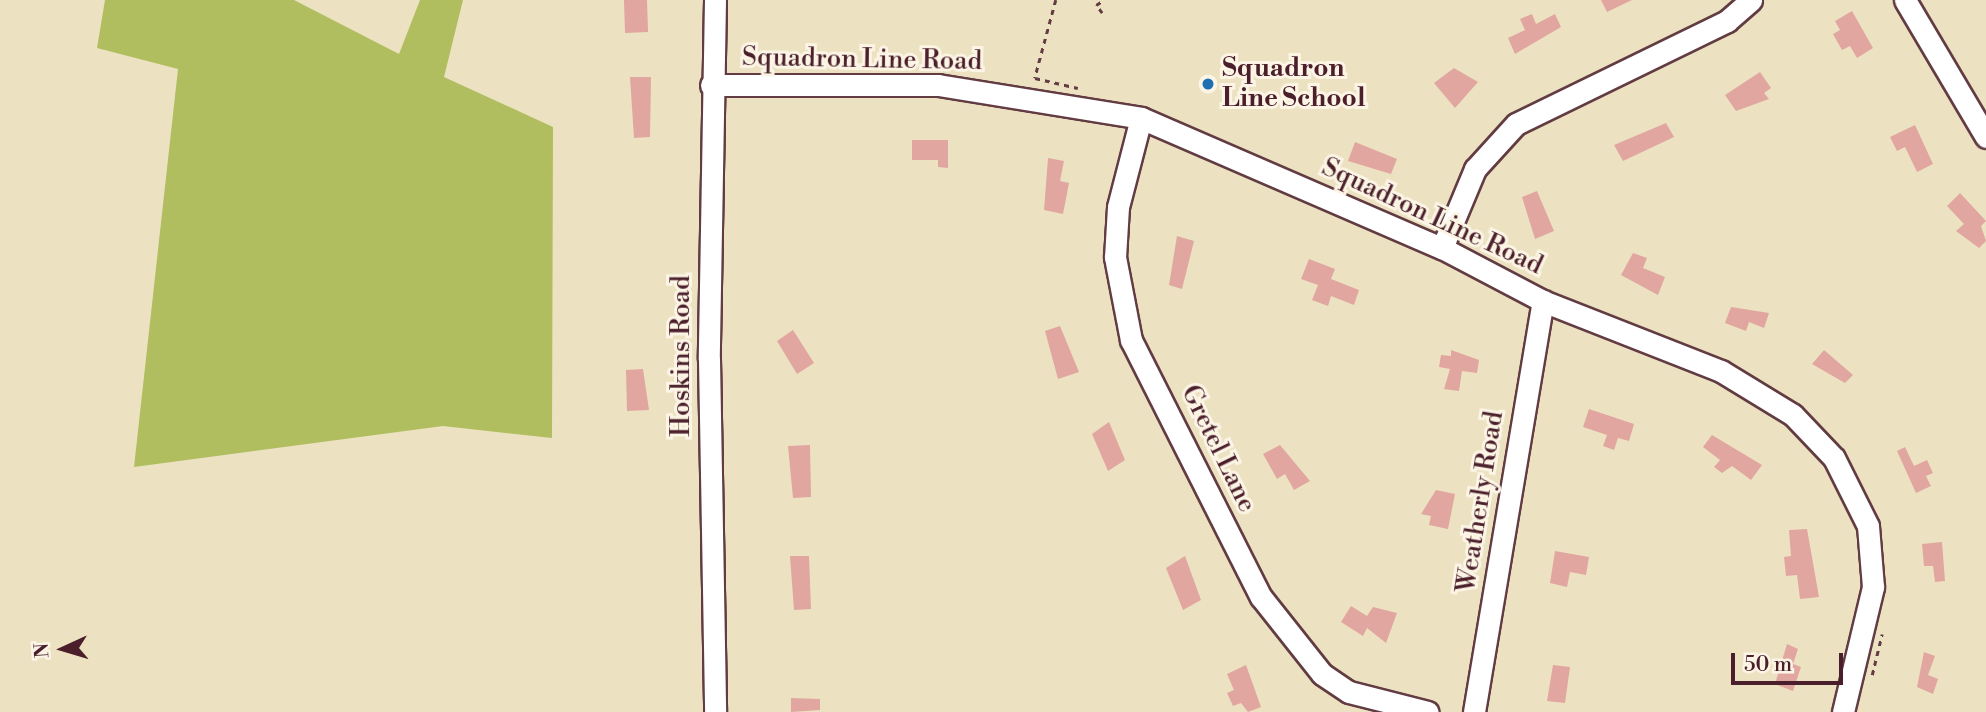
<!DOCTYPE html>
<html>
<head>
<meta charset="utf-8">
<style>
	body { margin:0 }
	#map { position:relative; width:1986px; height:712px; overflow:hidden; background:#ece2c2; font-family:"Libre Bodoni",serif }
	div>[style] { position:absolute }
	[style*='--x'] { left:calc(var(--x)*1px); top:calc(var(--y)*1px); width:calc(var(--w)*1px); rotate:calc(var(--a)*1deg) }
	.green>* { inset:0; background:#b0be60 }
	.building>* { inset:0; background:#e1a69f }
	.path>* { height:2.5px; margin-top:-1.25px; transform-origin:0; background:repeating-linear-gradient(90deg,#623c42 0 5px,transparent 0 10px) }
	.roads { filter:drop-shadow(2px 0 #623c42) drop-shadow(-2px 0 #623c42) drop-shadow(0 2px #623c42) drop-shadow(0 -2px #623c42) }
	.minor>* { height:21px; margin:-10.5px; padding:0 10.5px; transform-origin:10.5px; border-radius:10.5px; background:#fff }
	.dots>* { width:19px; height:19px; translate:-50% -50%; box-sizing:border-box; border:4px solid #fcf5e5; border-radius:50% }
	span { translate:-50% -50%; white-space:nowrap; text-align:center; line-height:1.15; -webkit-text-stroke:6px #fcf5e5; paint-order:stroke }
	.street-label { font-size:26px; color:#4a1f2b }
	.poi-label { font-size:26px; color:#4a1f2b; font-weight:700 }
	.left { translate:0 -50%; text-align:left }
	.north { position:absolute; left:28px; top:614px; width:70px; height:70px; -webkit-text-stroke:5px #fcf5e5; paint-order:stroke; rotate:266deg; font-size:19px; font-weight:700; line-height:28px; text-align:center; color:#4a1f2b }
	.north::after { content:''; display:block; margin:auto; width:24px; height:32px; background:#4a1f2b; clip-path:polygon(50% 0,100% 100%,50% 72%,0 100%) }
	.scale { position:absolute; left:1731px; top:653px; width:112px; height:32px; box-sizing:border-box; border:4px solid #4a1f2b; border-top:0; padding-left:9px; font-size:21px; line-height:24px; white-space:nowrap; color:#4a1f2b; -webkit-text-stroke:5px #fcf5e5; paint-order:stroke }
</style>
</head>
<body>
<div id="map">
	<div class="green">
		<i style="clip-path:polygon(105px 0,294px 0,399px 54px,420px 0,463px 0,444px 77px,553px 127px,552px 438px,443px 426px,134px 467px,178px 69px,97px 48px)"></i>
	</div>
	<div class="building">
		<i style="clip-path:polygon(624px 0,647px 0,648px 32px,625px 33px)"></i>
		<i style="clip-path:polygon(1601px 0,1632px 0,1607px 12px)"></i>
		<i style="clip-path:polygon(1852px 11px,1873px 48px,1857px 58px,1850px 46px,1842px 50px,1833px 34px,1840px 30px,1835px 21px)"></i>
		<i style="clip-path:polygon(1532px 14px,1536px 24px,1555px 14px,1561px 27px,1515px 54px,1508px 38px,1525px 30px,1520px 19px)"></i>
		<i style="clip-path:polygon(1454px 68px,1478px 82px,1455px 108px,1434px 83px)"></i>
		<i style="clip-path:polygon(1760px 72px,1771px 88px,1764px 93px,1769px 99px,1736px 111px,1725px 95px)"></i>
		<i style="clip-path:polygon(630px 77px,651px 77px,650px 137px,634px 138px)"></i>
		<i style="clip-path:polygon(1666px 123px,1674px 137px,1623px 161px,1614px 145px)"></i>
		<i style="clip-path:polygon(1915px 125px,1933px 164px,1917px 172px,1905px 147px,1897px 151px,1890px 137px)"></i>
		<i style="clip-path:polygon(912px 140px,948px 140px,948px 168px,938px 167px,938px 160px,912px 160px)"></i>
		<i style="clip-path:polygon(1355px 142px,1397px 159px,1391px 174px,1348px 161px)"></i>
		<i style="clip-path:polygon(1048px 158px,1064px 161px,1060px 181px,1069px 183px,1063px 214px,1044px 210px)"></i>
		<i style="clip-path:polygon(1537px 191px,1554px 231px,1535px 239px,1522px 197px)"></i>
		<i style="clip-path:polygon(1960px 193px,1986px 221px,1981px 226px,1986px 241px,1979px 248px,1956px 231px,1964px 224px,1947px 206px)"></i>
		<i style="clip-path:polygon(1177px 236px,1194px 241px,1182px 289px,1169px 285px)"></i>
		<i style="clip-path:polygon(1633px 253px,1647px 258px,1643px 268px,1665px 277px,1658px 295px,1621px 275px)"></i>
		<i style="clip-path:polygon(1309px 259px,1335px 269px,1331px 279px,1359px 290px,1354px 305px,1331px 296px,1328px 306px,1312px 300px,1318px 285px,1301px 279px)"></i>
		<i style="clip-path:polygon(1731px 307px,1769px 313px,1764px 328px,1749px 322px,1746px 331px,1725px 323px)"></i>
		<i style="clip-path:polygon(1060px 326px,1079px 372px,1058px 379px,1045px 331px)"></i>
		<i style="clip-path:polygon(793px 330px,814px 363px,797px 374px,777px 341px)"></i>
		<i style="clip-path:polygon(1451px 350px,1479px 360px,1477px 373px,1462px 371px,1459px 391px,1444px 389px,1450px 369px,1439px 367px,1441px 355px,1451px 356px)"></i>
		<i style="clip-path:polygon(1824px 350px,1853px 375px,1845px 383px,1812px 364px)"></i>
		<i style="clip-path:polygon(643px 369px,649px 410px,627px 411px,626px 370px)"></i>
		<i style="clip-path:polygon(1589px 409px,1634px 424px,1629px 441px,1618px 438px,1614px 450px,1603px 446px,1607px 435px,1583px 427px)"></i>
		<i style="clip-path:polygon(1109px 422px,1125px 460px,1108px 471px,1092px 434px)"></i>
		<i style="clip-path:polygon(1712px 435px,1762px 465px,1751px 480px,1732px 466px,1722px 473px,1714px 467px,1720px 460px,1703px 447px)"></i>
		<i style="clip-path:polygon(810px 445px,811px 497px,793px 498px,788px 446px)"></i>
		<i style="clip-path:polygon(1280px 445px,1310px 481px,1294px 490px,1285px 474px,1277px 479px,1263px 454px)"></i>
		<i style="clip-path:polygon(1905px 447px,1914px 466px,1927px 460px,1933px 473px,1926px 476px,1931px 486px,1916px 493px,1897px 451px)"></i>
		<i style="clip-path:polygon(1436px 490px,1455px 494px,1448px 529px,1429px 525px,1431px 516px,1421px 514px)"></i>
		<i style="clip-path:polygon(1807px 529px,1819px 597px,1800px 599px,1797px 575px,1786px 576px,1784px 557px,1791px 556px,1789px 530px)"></i>
		<i style="clip-path:polygon(1942px 542px,1945px 581px,1935px 582px,1933px 566px,1924px 566px,1922px 544px)"></i>
		<i style="clip-path:polygon(1555px 551px,1589px 557px,1586px 575px,1570px 572px,1567px 587px,1550px 583px)"></i>
		<i style="clip-path:polygon(790px 556px,809px 556px,811px 609px,794px 610px)"></i>
		<i style="clip-path:polygon(1185px 556px,1201px 600px,1183px 610px,1166px 568px)"></i>
		<i style="clip-path:polygon(1351px 606px,1367px 616px,1373px 607px,1397px 613px,1386px 643px,1367px 628px,1363px 636px,1341px 622px)"></i>
		<i style="clip-path:polygon(1787px 644px,1798px 649px,1793px 664px,1801px 667px,1793px 691px,1775px 684px)"></i>
		<i style="clip-path:polygon(1924px 652px,1935px 656px,1928px 675px,1938px 679px,1933px 694px,1917px 687px)"></i>
		<i style="clip-path:polygon(1246px 665px,1261px 707px,1248px 712px,1241px 703px,1233px 706px,1227px 693px,1234px 690px,1227px 674px)"></i>
		<i style="clip-path:polygon(1553px 665px,1570px 667px,1565px 703px,1547px 701px)"></i>
		<i style="clip-path:polygon(791px 698px,820px 699px,820px 710px,791px 712px)"></i>
	</div>
	<div class="path">
		<i style="--x:1056;--y:0;--w:81;--a:105.1"></i>
		<i style="--x:1035;--y:78;--w:44;--a:13.1"></i>
		<i style="--x:1102;--y:13;--w:10;--a:-127"></i>
		<i style="--x:1096;--y:5;--w:9;--a:-32"></i>
		<i style="--x:1872;--y:675;--w:42;--a:-76.3"></i>
	</div>
	<div class="roads">
		<div class="minor">
			<i style="--x:715;--y:0;--w:359;--a:91"></i>
			<i style="--x:709;--y:359;--w:353;--a:89"></i>
			<i style="--x:1905;--y:0;--w:159;--a:59.4"></i>
			<i style="--x:711;--y:85;--w:227;--a:0"></i>
			<i style="--x:938;--y:85;--w:206;--a:9.2"></i>
			<i style="--x:1141;--y:118;--w:328;--a:23.4"></i>
			<i style="--x:1442;--y:248;--w:114;--a:27.7"></i>
			<i style="--x:1543;--y:301;--w:191;--a:21.5"></i>
			<i style="--x:1721;--y:371;--w:84;--a:31.4"></i>
			<i style="--x:1793;--y:415;--w:59;--a:46.4"></i>
			<i style="--x:1834;--y:458;--w:76;--a:63.4"></i>
			<i style="--x:1868;--y:526;--w:61;--a:85.3"></i>
			<i style="--x:1873;--y:587;--w:129;--a:103.5"></i>
			<i style="--x:1141;--y:118;--w:92;--a:104.5"></i>
			<i style="--x:1118;--y:207;--w:50;--a:93.4"></i>
			<i style="--x:1115;--y:257;--w:85;--a:79.1"></i>
			<i style="--x:1131;--y:340;--w:288;--a:63.2"></i>
			<i style="--x:1261;--y:597;--w:98;--a:51.6"></i>
			<i style="--x:1322;--y:674;--w:32;--a:34"></i>
			<i style="--x:1349;--y:692;--w:81;--a:14.2"></i>
			<i style="--x:1442;--y:248;--w:86;--a:-67.3"></i>
			<i style="--x:1475;--y:169;--w:61;--a:-47.7"></i>
			<i style="--x:1516;--y:124;--w:235;--a:-26"></i>
			<i style="--x:1727;--y:21;--w:32;--a:-41"></i>
			<i style="--x:1474;--y:712;--w:417;--a:-80.5"></i>
		</div>
	</div>
	<div class="dots">
		<i style="left:1208px;top:84px;background:#1f6fb2"></i>
	</div>
	<div class="street-label">
		<span style="left:862px;top:60px;rotate:1deg">Squadron Line Road</span>
		<span style="left:1432px;top:217px;rotate:25deg">Squadron Line Road</span>
		<span style="left:682px;top:356px;rotate:-90deg">Hoskins Road</span>
		<span style="left:1218px;top:449px;rotate:64deg">Gretel Lane</span>
		<span style="left:1481px;top:502px;rotate:-81deg">Weatherly Road</span>
	</div>
	<div class="poi-label">
		<span class="left" style="left:1222px;top:84px">Squadron<br>Line School</span>
	</div>
	<div class="north">N</div>
	<div class="scale">50 m</div>
</div>
</body>
</html>
